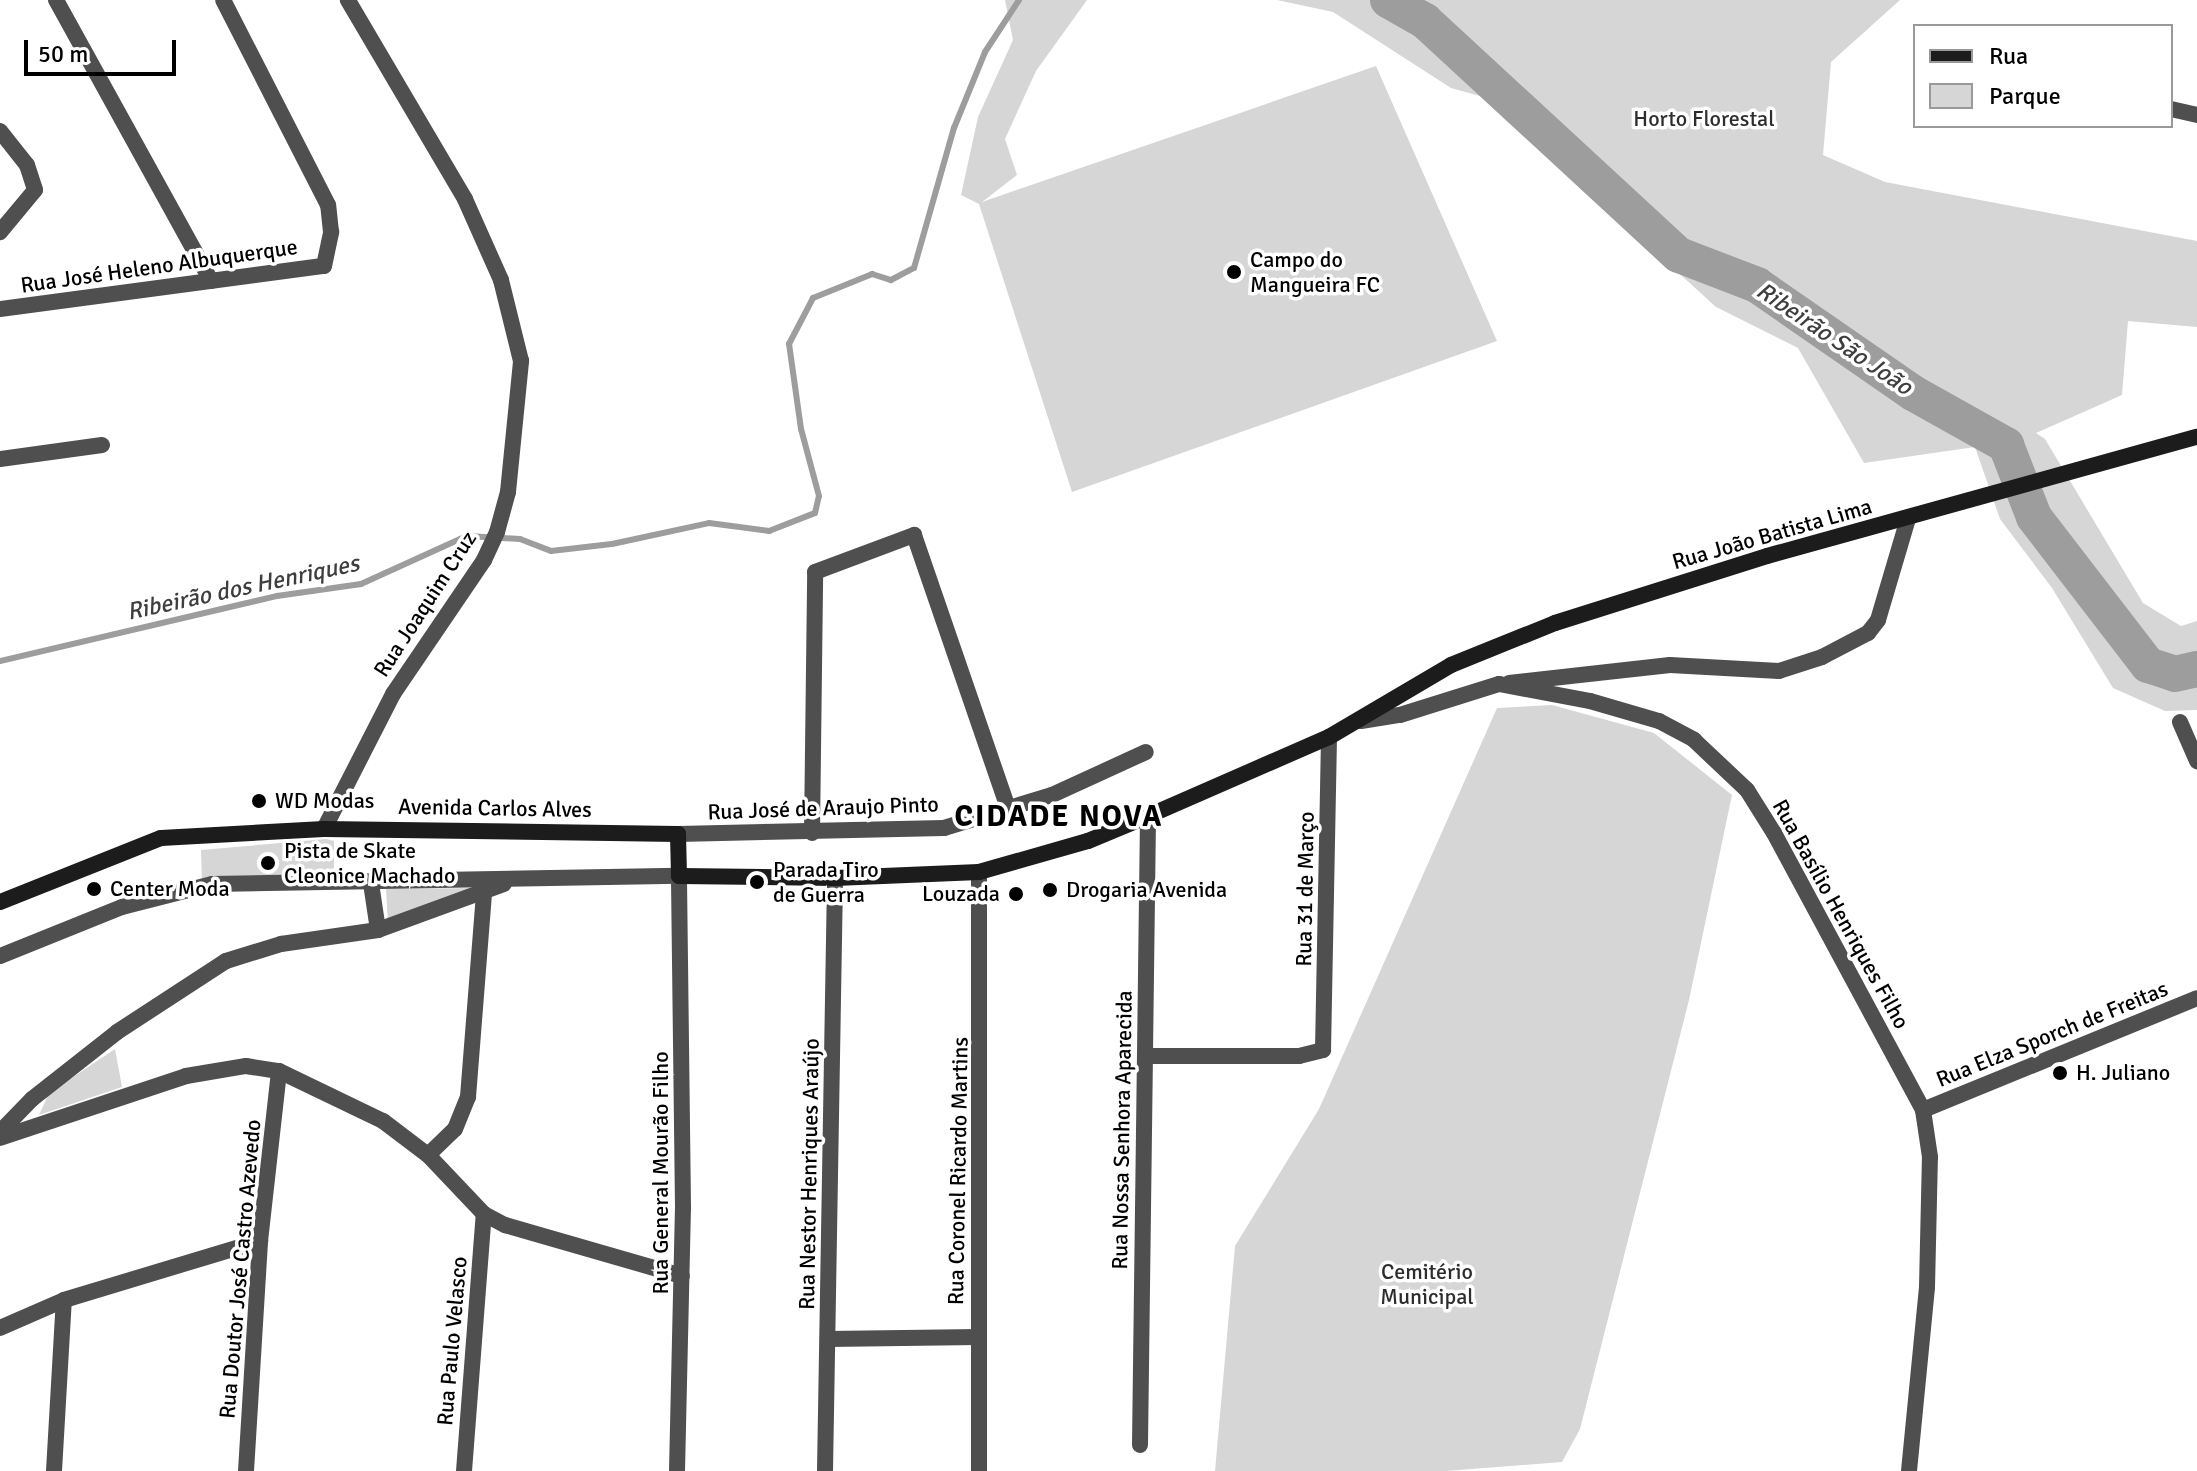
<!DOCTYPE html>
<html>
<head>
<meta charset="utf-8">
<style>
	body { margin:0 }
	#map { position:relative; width:2197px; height:1471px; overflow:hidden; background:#fff; font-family:Signika,sans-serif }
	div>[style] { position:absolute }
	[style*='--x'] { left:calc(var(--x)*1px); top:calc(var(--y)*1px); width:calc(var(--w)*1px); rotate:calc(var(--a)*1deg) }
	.green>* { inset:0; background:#d6d6d6 }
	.stream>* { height:6px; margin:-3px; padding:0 3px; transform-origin:3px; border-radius:3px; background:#9d9d9d }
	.river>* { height:36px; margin:-18px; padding:0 18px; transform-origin:18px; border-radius:18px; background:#9d9d9d }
	.minor>* { height:16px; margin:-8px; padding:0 8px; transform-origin:8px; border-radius:8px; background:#4f4f4f }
	.tertiary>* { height:16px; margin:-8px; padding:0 8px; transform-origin:8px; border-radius:8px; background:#4f4f4f }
	.secondary>* { height:16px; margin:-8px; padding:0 8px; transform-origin:8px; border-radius:8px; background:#1c1c1c }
	.dots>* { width:22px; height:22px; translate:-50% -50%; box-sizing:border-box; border:4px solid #fff; border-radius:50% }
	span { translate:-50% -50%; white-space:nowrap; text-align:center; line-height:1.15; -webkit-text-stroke:7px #fff; paint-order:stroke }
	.park-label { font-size:22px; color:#2d2d2d }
	.poi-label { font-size:22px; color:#000 }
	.left { translate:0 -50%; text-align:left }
	.right { translate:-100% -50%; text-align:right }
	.street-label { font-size:22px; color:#000 }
	.water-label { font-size:24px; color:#3e3e3e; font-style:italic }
	.district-label { font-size:30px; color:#000; font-weight:700; letter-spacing:2px }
	.legend { position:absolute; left:1913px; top:24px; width:260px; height:104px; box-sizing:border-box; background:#fff; border:2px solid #999; margin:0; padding:10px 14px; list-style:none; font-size:24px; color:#000 }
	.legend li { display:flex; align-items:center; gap:16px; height:40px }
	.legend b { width:40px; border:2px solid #999 }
	.scale { position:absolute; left:24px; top:40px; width:152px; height:36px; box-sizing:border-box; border:4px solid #000; border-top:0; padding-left:10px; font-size:24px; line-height:28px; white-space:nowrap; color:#000; -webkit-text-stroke:6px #fff; paint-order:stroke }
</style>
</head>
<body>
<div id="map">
	<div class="green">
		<i style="clip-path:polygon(1005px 0,1087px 0,1036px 71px,1005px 139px,1017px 175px,982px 202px,1376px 66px,1497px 341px,1072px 492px,979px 204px,961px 195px,978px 117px,1013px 40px)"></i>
		<i style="clip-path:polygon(1277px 0,1900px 0,1831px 62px,1823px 155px,1885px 182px,2197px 241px,2197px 327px,2128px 321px,2122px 395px,2036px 433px,2045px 439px,2143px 603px,2181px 626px,2197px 621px,2197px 710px,2165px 711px,2113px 688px,2052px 588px,2000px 519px,1975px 447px,1864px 463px,1798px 348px,1716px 307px,1487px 98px,1451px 88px,1333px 12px)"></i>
		<i style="clip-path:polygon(1552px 705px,1654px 733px,1732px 795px,1689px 1000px,1580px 1429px,1562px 1462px,1446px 1471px,1215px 1471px,1235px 1246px,1319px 1109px,1497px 708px)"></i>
		<i style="clip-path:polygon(326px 839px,334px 841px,334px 875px,202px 883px,201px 850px)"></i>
		<i style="clip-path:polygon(476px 888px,388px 922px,386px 889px)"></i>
		<i style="clip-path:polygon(115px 1049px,122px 1087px,39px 1115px,49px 1093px)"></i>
	</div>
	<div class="stream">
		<i style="--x:0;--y:661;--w:285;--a:-13.2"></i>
		<i style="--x:277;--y:596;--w:85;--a:-8.1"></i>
		<i style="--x:361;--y:584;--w:116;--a:-24.4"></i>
		<i style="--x:467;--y:536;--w:53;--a:3.2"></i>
		<i style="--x:520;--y:539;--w:33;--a:21"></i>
		<i style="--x:551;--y:551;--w:61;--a:-6.5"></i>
		<i style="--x:612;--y:544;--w:99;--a:-12.2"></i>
		<i style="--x:709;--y:523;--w:61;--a:7.6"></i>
		<i style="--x:769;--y:531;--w:49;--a:-21.4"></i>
		<i style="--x:815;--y:513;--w:17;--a:-77"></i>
		<i style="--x:819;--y:496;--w:69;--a:-105"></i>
		<i style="--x:801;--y:429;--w:86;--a:-98"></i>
		<i style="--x:789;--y:344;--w:52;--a:-62.4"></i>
		<i style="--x:813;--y:298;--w:64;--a:-22.1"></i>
		<i style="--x:872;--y:274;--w:20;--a:18"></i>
		<i style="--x:891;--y:280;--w:26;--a:-28"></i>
		<i style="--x:914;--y:268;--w:146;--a:-74.1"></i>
		<i style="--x:954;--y:128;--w:82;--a:-67.8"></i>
		<i style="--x:985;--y:52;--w:62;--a:-56.8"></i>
	</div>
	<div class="river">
		<i style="--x:1388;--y:0;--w:43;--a:29.6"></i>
		<i style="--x:1425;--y:21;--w:345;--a:42.7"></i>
		<i style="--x:1679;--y:255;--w:84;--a:21"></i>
		<i style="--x:1757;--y:285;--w:190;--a:34.7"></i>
		<i style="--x:1913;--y:393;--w:107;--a:29.2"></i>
		<i style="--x:2006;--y:445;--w:77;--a:68.7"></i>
		<i style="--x:2034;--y:517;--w:187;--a:52.4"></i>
		<i style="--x:2148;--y:665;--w:28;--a:18"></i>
		<i style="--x:2175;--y:674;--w:23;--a:-13"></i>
	</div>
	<div class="minor">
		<i style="--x:56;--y:0;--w:321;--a:61.1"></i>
		<i style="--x:2171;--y:109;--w:27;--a:13"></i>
		<i style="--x:0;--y:131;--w:43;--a:51.5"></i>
		<i style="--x:27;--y:165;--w:26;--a:72"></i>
		<i style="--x:35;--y:190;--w:55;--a:129.8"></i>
		<i style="--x:0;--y:309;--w:327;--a:-7.6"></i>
		<i style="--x:324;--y:266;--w:35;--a:-78"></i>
		<i style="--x:331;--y:232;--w:27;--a:-96"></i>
		<i style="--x:328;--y:205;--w:230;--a:-117.1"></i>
		<i style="--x:0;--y:459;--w:103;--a:-7.8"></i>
		<i style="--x:1509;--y:683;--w:162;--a:-6.4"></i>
		<i style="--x:1670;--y:665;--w:109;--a:3.2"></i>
		<i style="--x:1779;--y:671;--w:45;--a:-18"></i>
		<i style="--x:1822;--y:657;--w:52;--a:-27.6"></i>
		<i style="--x:1868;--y:633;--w:16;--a:-52"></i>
		<i style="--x:1878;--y:620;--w:105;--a:-73.5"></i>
		<i style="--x:2180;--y:722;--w:43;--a:66.4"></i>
		<i style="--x:324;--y:829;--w:152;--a:-62.9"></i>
		<i style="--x:393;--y:694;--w:162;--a:-55.8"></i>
		<i style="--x:484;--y:560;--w:31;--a:-65"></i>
		<i style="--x:497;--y:532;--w:41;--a:-74.6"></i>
		<i style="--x:508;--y:492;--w:132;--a:-84.3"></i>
		<i style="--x:521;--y:361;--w:83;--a:-103.9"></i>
		<i style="--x:501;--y:280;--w:89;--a:-114"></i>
		<i style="--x:465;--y:199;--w:231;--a:-120.5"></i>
		<i style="--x:812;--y:833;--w:261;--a:-89.3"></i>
		<i style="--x:815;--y:572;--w:106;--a:-20.5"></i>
		<i style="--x:914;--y:535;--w:292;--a:71"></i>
		<i style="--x:678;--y:834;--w:266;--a:-1.3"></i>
		<i style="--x:944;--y:828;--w:113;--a:-17"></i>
		<i style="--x:1052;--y:795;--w:103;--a:-24.6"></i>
		<i style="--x:1146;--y:1056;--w:153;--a:0"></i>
		<i style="--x:1299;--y:1056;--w:25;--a:-14"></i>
		<i style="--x:1323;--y:1050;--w:313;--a:-88.9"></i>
		<i style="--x:0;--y:1138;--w:196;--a:-18.4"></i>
		<i style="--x:186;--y:1076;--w:61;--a:-9.5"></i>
		<i style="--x:246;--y:1066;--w:33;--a:9"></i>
		<i style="--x:279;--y:1071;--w:115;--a:25.7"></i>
		<i style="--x:383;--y:1121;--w:56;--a:37.1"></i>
		<i style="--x:428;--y:1155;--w:81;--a:46.5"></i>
		<i style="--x:484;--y:1214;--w:24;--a:28"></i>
		<i style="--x:505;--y:1225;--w:184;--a:16.1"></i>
		<i style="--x:428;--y:1155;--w:37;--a:-44"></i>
		<i style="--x:455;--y:1129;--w:35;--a:-68"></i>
		<i style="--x:468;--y:1097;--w:206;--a:-85.5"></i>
		<i style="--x:0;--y:1328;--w:70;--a:-23.6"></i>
		<i style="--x:64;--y:1300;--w:205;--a:-16.8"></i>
		<i style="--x:828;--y:1339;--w:150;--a:-0.8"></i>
		<i style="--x:1140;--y:1445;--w:629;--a:-89.27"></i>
		<i style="--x:54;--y:1471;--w:171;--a:-86.7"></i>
		<i style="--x:246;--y:1471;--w:230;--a:-86.5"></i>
		<i style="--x:260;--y:1241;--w:171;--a:-83.6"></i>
		<i style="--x:464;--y:1471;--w:258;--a:-85.6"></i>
		<i style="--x:677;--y:1471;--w:264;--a:-88.7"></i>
		<i style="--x:683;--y:1207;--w:331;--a:-90.7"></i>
		<i style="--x:825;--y:1471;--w:593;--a:-89.03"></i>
		<i style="--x:979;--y:1471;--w:599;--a:-90"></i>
		<i style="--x:1909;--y:1471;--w:185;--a:-84.4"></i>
		<i style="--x:1927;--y:1287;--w:130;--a:-88.7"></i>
		<i style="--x:1930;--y:1157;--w:48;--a:-98.5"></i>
	</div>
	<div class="tertiary">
		<i style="--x:1361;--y:721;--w:39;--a:-9"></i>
		<i style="--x:1400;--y:715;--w:104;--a:-17.4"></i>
		<i style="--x:1499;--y:684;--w:93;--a:10.6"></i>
		<i style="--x:1590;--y:701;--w:72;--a:16.2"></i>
		<i style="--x:1659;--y:721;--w:40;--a:28"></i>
		<i style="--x:1694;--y:740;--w:73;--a:43.3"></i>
		<i style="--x:1747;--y:790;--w:51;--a:57.9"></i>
		<i style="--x:1774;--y:833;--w:315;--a:61.7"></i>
		<i style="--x:1923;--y:1110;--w:296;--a:-22.2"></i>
		<i style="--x:378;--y:930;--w:134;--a:-20.1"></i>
		<i style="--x:0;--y:956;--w:131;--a:-21.9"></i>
		<i style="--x:122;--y:907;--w:93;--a:-14.3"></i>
		<i style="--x:212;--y:884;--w:467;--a:-1"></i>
		<i style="--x:0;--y:1132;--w:46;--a:-45.9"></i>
		<i style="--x:32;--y:1099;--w:108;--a:-38.2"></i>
		<i style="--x:117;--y:1032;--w:130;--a:-33.1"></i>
		<i style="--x:226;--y:961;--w:58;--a:-17.2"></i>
		<i style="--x:281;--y:944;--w:98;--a:-8.2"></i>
		<i style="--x:378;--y:930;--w:48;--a:-98.5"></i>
	</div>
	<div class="secondary">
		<i style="--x:0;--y:902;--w:173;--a:-21.7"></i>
		<i style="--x:161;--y:838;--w:163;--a:-3.2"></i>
		<i style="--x:324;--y:829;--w:354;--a:0.8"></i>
		<i style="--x:678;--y:834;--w:42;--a:88.6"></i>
		<i style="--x:679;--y:876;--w:156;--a:0.7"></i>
		<i style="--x:835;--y:878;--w:144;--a:-2.4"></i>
		<i style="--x:979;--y:872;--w:113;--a:-15.9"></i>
		<i style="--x:1088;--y:841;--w:65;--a:-22.6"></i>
		<i style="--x:1148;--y:816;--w:197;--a:-23.6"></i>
		<i style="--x:1329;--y:737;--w:142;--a:-30.5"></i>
		<i style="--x:1451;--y:665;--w:112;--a:-22"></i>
		<i style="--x:1555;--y:623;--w:222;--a:-17.5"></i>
		<i style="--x:1767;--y:556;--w:446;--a:-15.5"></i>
	</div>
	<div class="dots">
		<i style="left:1234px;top:272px;background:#000"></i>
		<i style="left:259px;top:801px;background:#000"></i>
		<i style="left:268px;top:863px;background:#000"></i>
		<i style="left:757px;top:882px;background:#000"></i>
		<i style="left:94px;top:889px;background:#000"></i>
		<i style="left:1050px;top:890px;background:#000"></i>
		<i style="left:1016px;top:894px;background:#000"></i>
		<i style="left:2060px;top:1073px;background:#000"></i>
	</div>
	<div class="park-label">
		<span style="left:1704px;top:119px">Horto Florestal</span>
		<span style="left:1427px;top:1284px">Cemitério<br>Municipal</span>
	</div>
	<div class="poi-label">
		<span class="left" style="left:1250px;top:272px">Campo do<br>Mangueira FC</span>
		<span class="left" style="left:275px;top:801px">WD Modas</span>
		<span class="left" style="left:284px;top:863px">Pista de Skate<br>Cleonice Machado</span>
		<span class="left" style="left:773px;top:882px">Parada Tiro<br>de Guerra</span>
		<span class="left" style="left:110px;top:889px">Center Moda</span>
		<span class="left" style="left:1066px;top:890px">Drogaria Avenida</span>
		<span class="right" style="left:1000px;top:894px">Louzada</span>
		<span class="left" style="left:2076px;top:1073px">H. Juliano</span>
	</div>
	<div class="street-label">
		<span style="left:159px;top:266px;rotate:-8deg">Rua José Heleno Albuquerque</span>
		<span style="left:1772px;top:534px;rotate:-16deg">Rua João Batista Lima</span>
		<span style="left:425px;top:604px;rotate:-57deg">Rua Joaquim Cruz</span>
		<span style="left:495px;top:808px;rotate:1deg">Avenida Carlos Alves</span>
		<span style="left:823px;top:808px;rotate:-2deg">Rua José de Araujo Pinto</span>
		<span style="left:1305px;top:889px;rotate:-89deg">Rua 31 de Março</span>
		<span style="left:1841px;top:914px;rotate:61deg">Rua Basílio Henriques Filho</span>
		<span style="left:2052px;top:1034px;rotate:-22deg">Rua Elza Sporch de Freitas</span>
		<span style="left:1122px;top:1130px;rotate:-89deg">Rua Nossa Senhora Aparecida</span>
		<span style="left:958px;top:1171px;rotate:-89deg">Rua Coronel Ricardo Martins</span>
		<span style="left:661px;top:1173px;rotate:-90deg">Rua General Mourão Filho</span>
		<span style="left:809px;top:1174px;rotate:-89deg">Rua Nestor Henriques Araújo</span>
		<span style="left:240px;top:1269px;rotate:-85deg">Rua Doutor José Castro Azevedo</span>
		<span style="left:452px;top:1341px;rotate:-85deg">Rua Paulo Velasco</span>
	</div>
	<div class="water-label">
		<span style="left:1834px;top:339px;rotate:34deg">Ribeirão São João</span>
		<span style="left:243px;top:588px;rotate:-12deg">Ribeirão dos Henriques</span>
	</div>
	<div class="district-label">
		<span style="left:1059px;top:817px">CIDADE NOVA</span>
	</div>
	<ul class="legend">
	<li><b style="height:10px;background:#1c1c1c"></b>Rua</li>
	<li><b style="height:22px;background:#d6d6d6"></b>Parque</li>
	</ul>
	<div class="scale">50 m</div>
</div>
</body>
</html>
